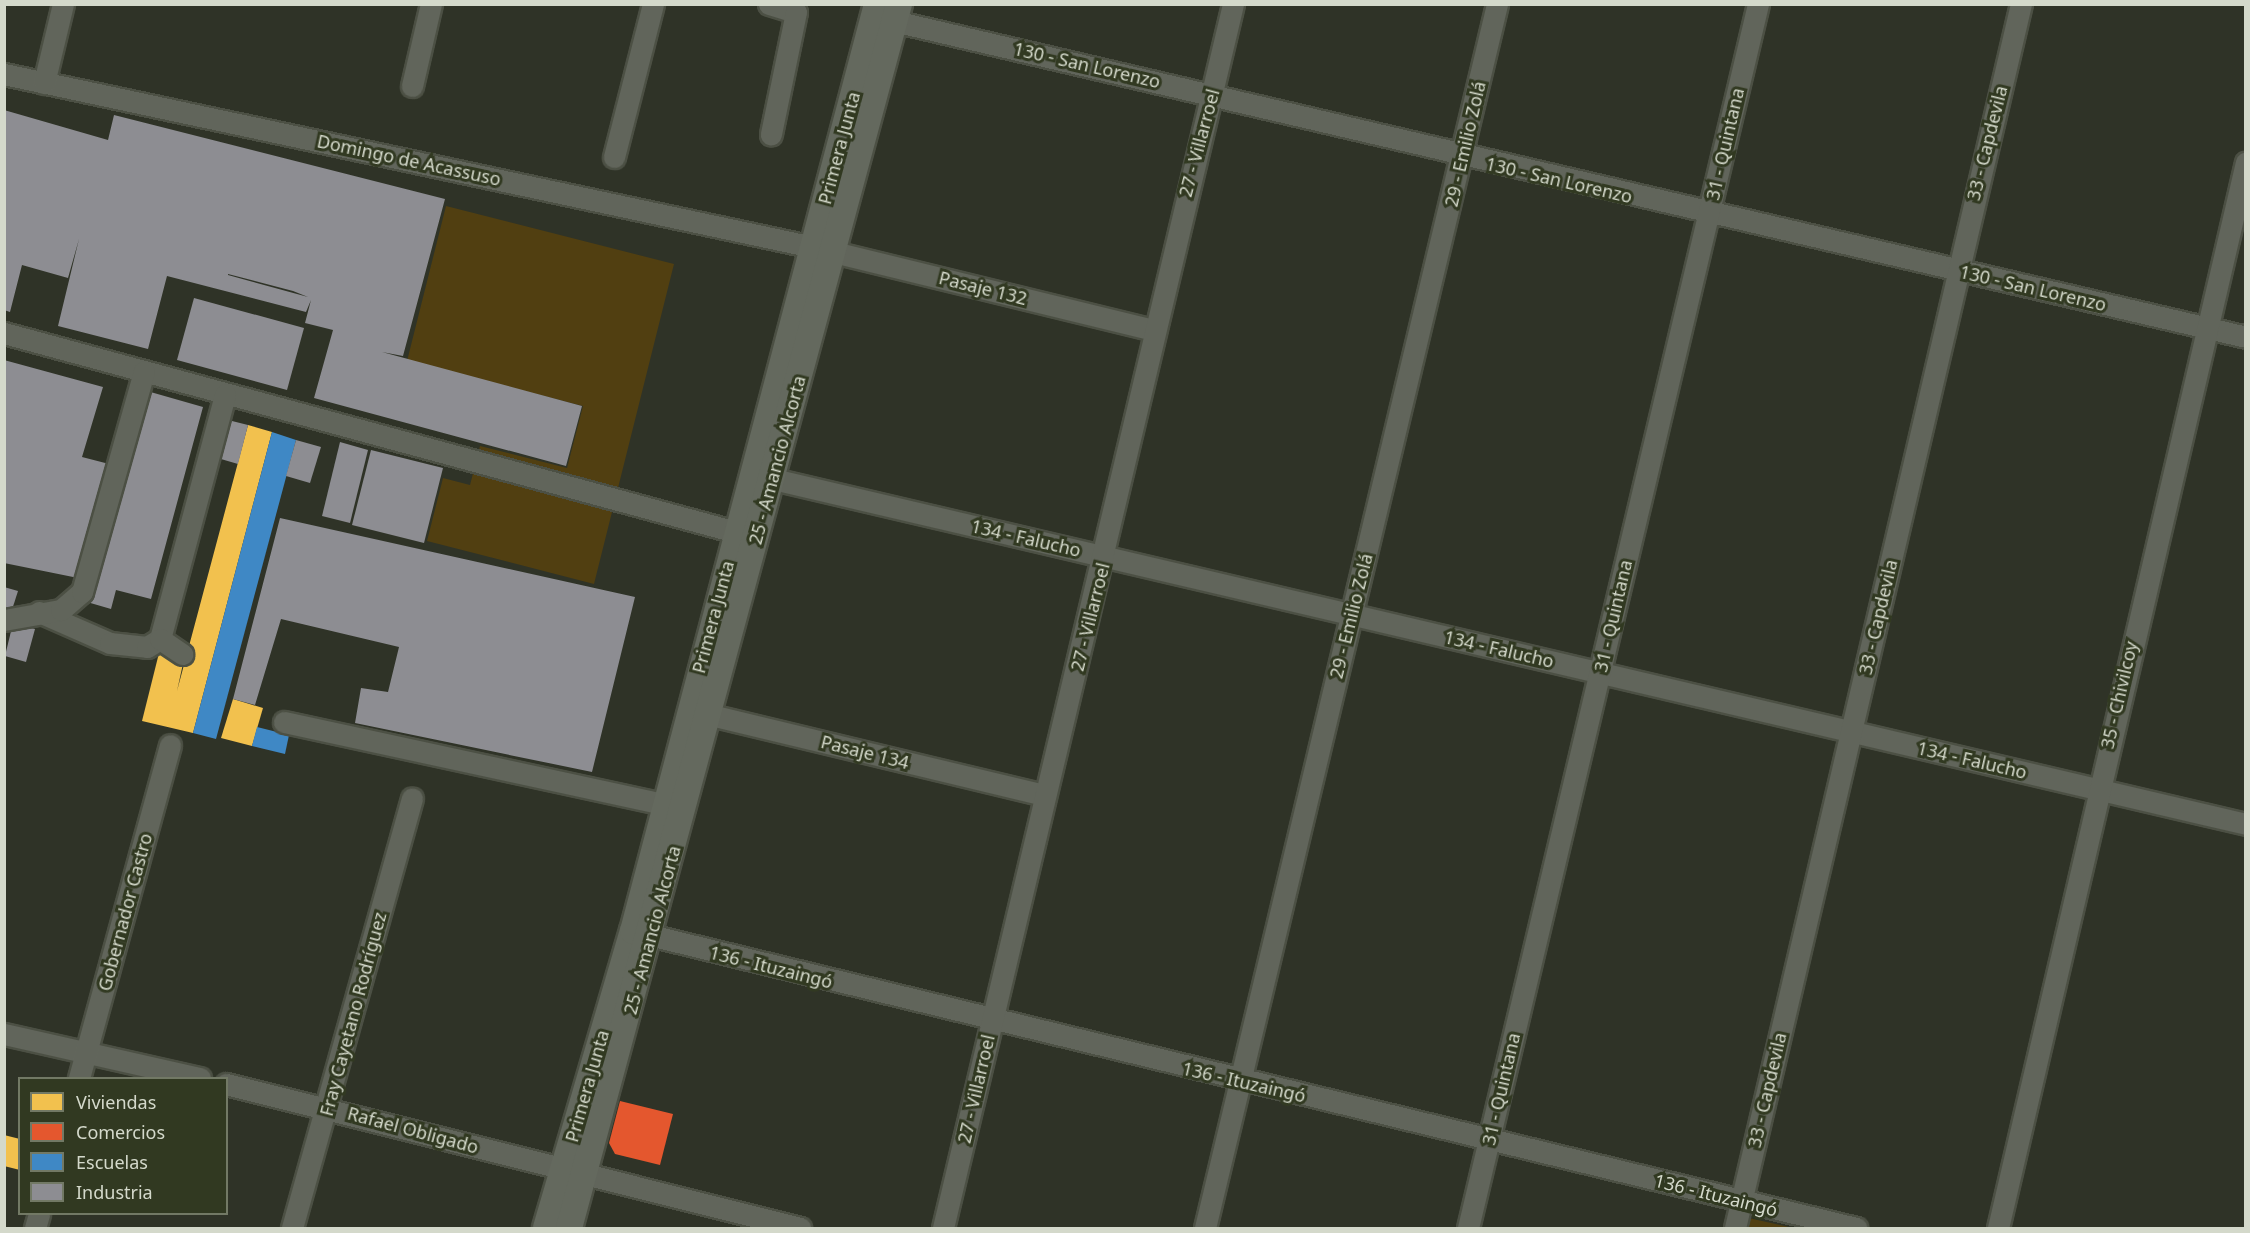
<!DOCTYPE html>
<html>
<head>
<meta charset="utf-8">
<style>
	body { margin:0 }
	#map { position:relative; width:2250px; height:1233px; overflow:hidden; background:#2f3327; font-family:"Noto Sans",sans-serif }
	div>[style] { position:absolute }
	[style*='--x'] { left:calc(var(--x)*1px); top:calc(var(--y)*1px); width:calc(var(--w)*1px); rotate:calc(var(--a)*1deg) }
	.green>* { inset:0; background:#513f11 }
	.homes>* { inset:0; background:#f2c14e }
	.shops>* { inset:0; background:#e4572e }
	.schools>* { inset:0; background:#3f88c5 }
	.industry>* { inset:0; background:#8d8d92 }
	.roads { filter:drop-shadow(2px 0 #4c5044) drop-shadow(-2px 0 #4c5044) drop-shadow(0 2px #4c5044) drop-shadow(0 -2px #4c5044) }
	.minor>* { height:21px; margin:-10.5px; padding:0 10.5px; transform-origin:10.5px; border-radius:10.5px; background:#61655b }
	.major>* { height:26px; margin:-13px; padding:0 13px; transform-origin:13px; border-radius:13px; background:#64695e }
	span { translate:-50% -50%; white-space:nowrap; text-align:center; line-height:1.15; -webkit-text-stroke:6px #313921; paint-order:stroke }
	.street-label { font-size:18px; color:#d4d9cb }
	.frame { position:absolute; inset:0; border:6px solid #d4d9cb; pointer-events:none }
	.legend { position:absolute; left:18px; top:1077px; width:210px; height:138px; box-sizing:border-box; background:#313921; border:2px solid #727965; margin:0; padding:8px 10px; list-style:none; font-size:18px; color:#d4d9cb }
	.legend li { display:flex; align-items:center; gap:12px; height:30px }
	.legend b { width:30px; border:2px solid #727965 }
</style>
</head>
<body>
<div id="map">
	<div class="green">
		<i style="clip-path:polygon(446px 206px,674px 264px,594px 584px,427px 541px,443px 478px,470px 485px,480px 446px,567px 468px,583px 406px,407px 361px)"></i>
		<i style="clip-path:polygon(1740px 1216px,1793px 1228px,1737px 1228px)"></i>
	</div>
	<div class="homes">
		<i style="clip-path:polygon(248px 425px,272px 432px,193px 733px,142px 721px,159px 653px,184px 659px,177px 691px)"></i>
		<i style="clip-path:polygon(233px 699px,263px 708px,252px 746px,221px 738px)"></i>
		<i style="clip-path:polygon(4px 1135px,20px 1139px,20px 1170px,4px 1166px)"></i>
	</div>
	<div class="shops">
		<i style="clip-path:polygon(620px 1101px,673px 1114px,660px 1165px,615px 1154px,609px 1143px)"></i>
	</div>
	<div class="schools">
		<i style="clip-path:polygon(272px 432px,296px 440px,216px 739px,193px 733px)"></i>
		<i style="clip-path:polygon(257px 727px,289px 735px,285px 754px,252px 746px)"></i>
	</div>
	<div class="industry">
		<i style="clip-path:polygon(evenodd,4px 110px,108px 140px,114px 115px,445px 199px,403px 356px,382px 352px,582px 406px,566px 466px,314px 398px,333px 330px,305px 323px,311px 300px,306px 312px,167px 276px,148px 349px,58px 326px,79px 239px,68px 278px,22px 265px,10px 312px,4px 310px,4px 110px,228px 274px,293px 291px,308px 297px,228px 275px,228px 274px)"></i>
		<i style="clip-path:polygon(194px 298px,304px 328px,287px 390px,177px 360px)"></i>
		<i style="clip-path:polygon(4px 360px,103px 387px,82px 457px,113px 465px,83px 579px,4px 563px)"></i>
		<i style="clip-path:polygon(147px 391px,203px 407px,151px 599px,116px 590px,111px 609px,87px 602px)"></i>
		<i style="clip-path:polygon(224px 419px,248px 425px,238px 464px,214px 457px)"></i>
		<i style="clip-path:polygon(296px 440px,321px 447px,310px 483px,286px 476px)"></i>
		<i style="clip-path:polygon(340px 442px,368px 450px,350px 523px,322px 516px)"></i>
		<i style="clip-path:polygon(371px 450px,443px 468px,424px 543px,352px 525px)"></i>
		<i style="clip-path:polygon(280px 518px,635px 597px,592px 772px,355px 723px,361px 688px,388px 692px,399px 647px,281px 619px,255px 705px,233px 699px)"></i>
		<i style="clip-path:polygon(4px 587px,18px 591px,10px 616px,4px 615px)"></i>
		<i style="clip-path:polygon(13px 623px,35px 629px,26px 662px,5px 656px)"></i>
	</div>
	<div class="roads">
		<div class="minor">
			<i style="--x:769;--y:4;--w:28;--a:17"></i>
			<i style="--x:796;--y:12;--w:125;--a:101.6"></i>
			<i style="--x:881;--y:18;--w:1402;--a:13.15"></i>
			<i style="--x:4;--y:74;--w:827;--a:12.07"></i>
			<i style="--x:813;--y:247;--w:350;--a:13.7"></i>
			<i style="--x:44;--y:83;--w:81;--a:-76.5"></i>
			<i style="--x:412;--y:86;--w:84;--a:-77"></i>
			<i style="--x:614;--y:157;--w:158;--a:-75.7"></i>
			<i style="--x:4;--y:333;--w:759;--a:15.21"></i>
			<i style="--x:756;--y:475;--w:1530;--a:13.18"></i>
			<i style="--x:39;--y:612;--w:77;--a:23.6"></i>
			<i style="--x:110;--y:643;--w:37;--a:6"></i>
			<i style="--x:147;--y:647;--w:15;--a:-32"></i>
			<i style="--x:160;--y:639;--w:253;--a:-75.1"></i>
			<i style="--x:4;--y:620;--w:58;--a:-10"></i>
			<i style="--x:61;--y:610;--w:28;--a:-41"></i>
			<i style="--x:82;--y:592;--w:229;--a:-74.3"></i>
			<i style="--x:160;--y:639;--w:27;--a:34"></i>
			<i style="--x:694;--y:711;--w:360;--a:13.5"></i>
			<i style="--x:284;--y:722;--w:387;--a:12.2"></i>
			<i style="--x:633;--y:931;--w:1259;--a:13.65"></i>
			<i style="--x:4;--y:1034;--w:201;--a:12.7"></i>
			<i style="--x:79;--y:1078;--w:345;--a:-74.7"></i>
			<i style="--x:226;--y:1084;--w:592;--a:14.08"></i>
			<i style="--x:35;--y:1228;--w:15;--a:-74"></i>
			<i style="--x:292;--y:1228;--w:446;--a:-74.4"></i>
			<i style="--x:943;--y:1228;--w:1258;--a:-76.67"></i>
			<i style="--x:1205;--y:1228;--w:1258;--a:-76.58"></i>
			<i style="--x:1468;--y:1228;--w:1258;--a:-76.67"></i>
			<i style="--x:1735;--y:1228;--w:1257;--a:-76.85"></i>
			<i style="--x:1998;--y:1228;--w:1094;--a:-76.9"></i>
		</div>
		<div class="major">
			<i style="--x:546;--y:1228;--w:309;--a:-73.7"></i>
			<i style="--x:633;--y:931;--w:959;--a:-75.25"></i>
			<i style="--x:569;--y:1228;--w:1268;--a:-74.91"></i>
		</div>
	</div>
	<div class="street-label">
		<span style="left:1087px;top:65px;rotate:13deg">130 - San Lorenzo</span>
		<span style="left:1199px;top:143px;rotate:-75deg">27 - Villarroel</span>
		<span style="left:1987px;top:143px;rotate:-76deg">33 - Capdevila</span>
		<span style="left:1465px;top:144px;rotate:-77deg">29 - Emilio Zolá</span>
		<span style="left:1725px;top:144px;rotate:-77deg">31 - Quintana</span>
		<span style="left:839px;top:148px;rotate:-75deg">Primera Junta</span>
		<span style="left:409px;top:160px;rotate:12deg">Domingo de Acassuso</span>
		<span style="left:1559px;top:180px;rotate:13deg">130 - San Lorenzo</span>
		<span style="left:983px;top:288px;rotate:14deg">Pasaje 132</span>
		<span style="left:2033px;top:288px;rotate:13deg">130 - San Lorenzo</span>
		<span style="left:777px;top:460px;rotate:-75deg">25 - Amancio Alcorta</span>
		<span style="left:1026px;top:538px;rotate:13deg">134 - Falucho</span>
		<span style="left:1351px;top:616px;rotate:-76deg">29 - Emilio Zolá</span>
		<span style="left:1613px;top:616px;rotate:-77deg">31 - Quintana</span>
		<span style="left:713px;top:617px;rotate:-75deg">Primera Junta</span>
		<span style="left:1090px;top:617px;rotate:-76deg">27 - Villarroel</span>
		<span style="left:1878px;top:617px;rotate:-77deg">33 - Capdevila</span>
		<span style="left:1499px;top:649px;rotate:13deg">134 - Falucho</span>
		<span style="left:2119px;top:695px;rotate:-77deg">35 - Chivilcoy</span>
		<span style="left:865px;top:752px;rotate:14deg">Pasaje 134</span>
		<span style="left:1972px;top:760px;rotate:13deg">134 - Falucho</span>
		<span style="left:125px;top:912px;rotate:-75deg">Gobernador Castro</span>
		<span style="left:652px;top:930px;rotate:-75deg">25 - Amancio Alcorta</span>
		<span style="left:771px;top:967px;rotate:14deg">136 - Ituzaingó</span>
		<span style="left:353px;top:1014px;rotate:-75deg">Fray Cayetano Rodríguez</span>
		<span style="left:1244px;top:1082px;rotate:13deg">136 - Ituzaingó</span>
		<span style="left:587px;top:1086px;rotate:-74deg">Primera Junta</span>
		<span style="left:976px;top:1089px;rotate:-77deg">27 - Villarroel</span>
		<span style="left:1501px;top:1089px;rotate:-77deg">31 - Quintana</span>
		<span style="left:1767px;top:1090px;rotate:-77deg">33 - Capdevila</span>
		<span style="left:413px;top:1130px;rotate:15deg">Rafael Obligado</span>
		<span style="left:1716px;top:1195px;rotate:14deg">136 - Ituzaingó</span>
	</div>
	<div class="frame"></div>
	<ul class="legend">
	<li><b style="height:16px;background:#f2c14e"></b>Viviendas</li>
	<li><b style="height:16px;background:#e4572e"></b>Comercios</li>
	<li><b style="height:16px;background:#3f88c5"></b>Escuelas</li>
	<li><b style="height:16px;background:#8d8d92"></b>Industria</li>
	</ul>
</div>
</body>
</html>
